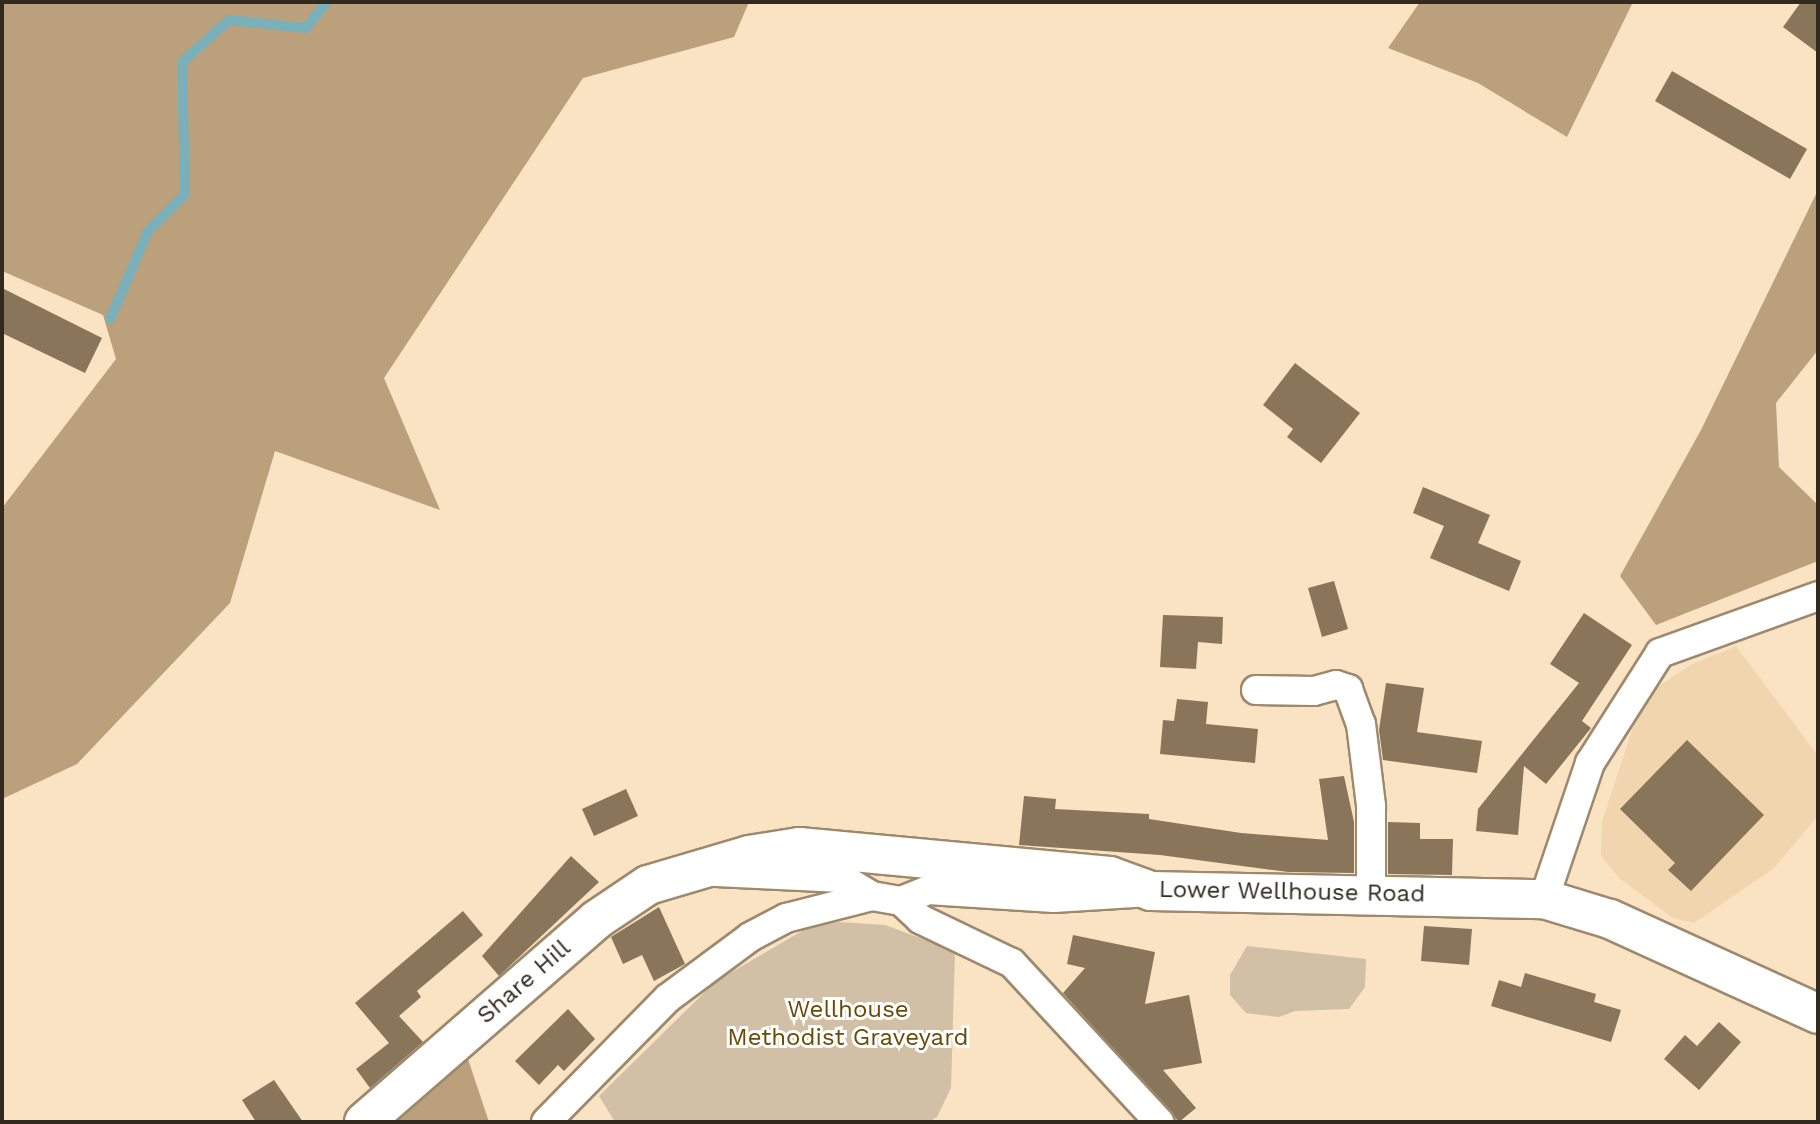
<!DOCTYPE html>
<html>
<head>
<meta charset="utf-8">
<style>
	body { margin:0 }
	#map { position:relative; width:1820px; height:1124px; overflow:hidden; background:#f9e3c3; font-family:"Work Sans",sans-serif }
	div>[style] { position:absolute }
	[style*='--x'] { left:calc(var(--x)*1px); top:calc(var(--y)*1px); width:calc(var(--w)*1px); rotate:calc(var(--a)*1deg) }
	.built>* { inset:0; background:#f0d5af }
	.green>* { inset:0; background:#d1bfa6 }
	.forest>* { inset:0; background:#baa17c }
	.stream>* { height:10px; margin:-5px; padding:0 5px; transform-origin:5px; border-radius:5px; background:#7ab0b9 }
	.building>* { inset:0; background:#897559 }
	.roads { filter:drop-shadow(2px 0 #9e896d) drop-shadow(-2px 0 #9e896d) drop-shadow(0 2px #9e896d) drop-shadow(0 -2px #9e896d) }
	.street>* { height:28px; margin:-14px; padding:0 14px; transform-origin:14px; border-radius:14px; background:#fff }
	.secondary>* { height:38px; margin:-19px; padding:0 19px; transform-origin:19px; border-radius:19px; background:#fff }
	span { translate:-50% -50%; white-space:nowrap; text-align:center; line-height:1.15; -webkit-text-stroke:6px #fff; paint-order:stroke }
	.street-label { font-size:24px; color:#322a1e }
	.park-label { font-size:24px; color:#6b4906 }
	.frame { position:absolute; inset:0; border:4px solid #322a1e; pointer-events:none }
</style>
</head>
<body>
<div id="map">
	<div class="built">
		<i style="clip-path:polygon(1736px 646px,1818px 756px,1818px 816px,1773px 869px,1694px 923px,1673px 918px,1619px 878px,1601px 856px,1602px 822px,1643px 697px,1690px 665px)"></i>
	</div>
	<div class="green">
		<i style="clip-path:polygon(838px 922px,885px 925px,955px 951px,951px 1088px,937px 1117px,929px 1122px,615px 1122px,599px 1096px,716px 981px,809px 927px)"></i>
		<i style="clip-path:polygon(1247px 946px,1366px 959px,1365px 987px,1349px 1009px,1295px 1011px,1279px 1017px,1246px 1013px,1230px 995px,1230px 975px)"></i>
	</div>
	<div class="forest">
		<i style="clip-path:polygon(2px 2px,749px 2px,734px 37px,583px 78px,384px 378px,440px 510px,275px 451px,230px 603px,77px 764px,2px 799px,2px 508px,116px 359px,103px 315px,2px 271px)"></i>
		<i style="clip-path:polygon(1420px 2px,1633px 2px,1567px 137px,1478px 83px,1388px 48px)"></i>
		<i style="clip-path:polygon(1818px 190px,1818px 350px,1776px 403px,1779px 467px,1818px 505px,1818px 561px,1656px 625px,1620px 576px,1701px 430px)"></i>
		<i style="clip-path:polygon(468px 1059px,489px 1122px,385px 1122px)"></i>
	</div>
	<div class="stream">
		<i style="--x:110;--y:319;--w:96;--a:-66.6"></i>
		<i style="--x:148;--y:231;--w:52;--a:-45"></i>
		<i style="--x:185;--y:194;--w:132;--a:-91.3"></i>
		<i style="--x:182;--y:62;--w:63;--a:-41.8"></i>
		<i style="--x:229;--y:20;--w:77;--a:5.9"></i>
		<i style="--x:306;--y:28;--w:33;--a:-52"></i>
	</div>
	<div class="building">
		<i style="clip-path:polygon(1801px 2px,1818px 2px,1818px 53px,1783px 27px)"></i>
		<i style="clip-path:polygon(1672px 71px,1807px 149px,1790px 179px,1655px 101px)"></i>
		<i style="clip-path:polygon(2px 288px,102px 338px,85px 373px,2px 333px)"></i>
		<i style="clip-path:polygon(1295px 363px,1360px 413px,1321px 463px,1287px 437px,1293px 429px,1263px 405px)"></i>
		<i style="clip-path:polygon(1423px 487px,1490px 515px,1478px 543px,1521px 561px,1509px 591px,1430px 558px,1444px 526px,1413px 513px)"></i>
		<i style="clip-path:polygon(1334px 581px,1348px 629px,1322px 637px,1308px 588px)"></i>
		<i style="clip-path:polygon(1584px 613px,1632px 645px,1582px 721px,1591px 728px,1546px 784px,1524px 766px,1518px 835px,1476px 831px,1478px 809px,1579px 683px,1550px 664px)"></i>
		<i style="clip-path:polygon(1163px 615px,1223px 617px,1222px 644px,1198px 642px,1196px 669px,1160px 667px)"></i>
		<i style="clip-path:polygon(1386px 683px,1424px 688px,1417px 732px,1482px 741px,1477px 773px,1383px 760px,1379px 730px)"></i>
		<i style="clip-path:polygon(1177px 699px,1208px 702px,1206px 724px,1258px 729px,1255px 763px,1160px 754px,1163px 720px,1174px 721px)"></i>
		<i style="clip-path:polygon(1687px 740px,1764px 815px,1691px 891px,1668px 870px,1675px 863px,1620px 809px)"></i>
		<i style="clip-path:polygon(1344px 776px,1354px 822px,1354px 873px,1288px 872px,1160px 855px,1019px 845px,1024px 796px,1056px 799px,1055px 809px,1149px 814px,1149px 819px,1241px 833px,1328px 840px,1319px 779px)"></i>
		<i style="clip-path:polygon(626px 789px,638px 816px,594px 836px,582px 809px)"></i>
		<i style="clip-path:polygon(1388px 822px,1420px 823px,1420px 839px,1453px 839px,1452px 875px,1388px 874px)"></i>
		<i style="clip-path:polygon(571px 856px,599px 882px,499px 976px,482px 956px)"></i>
		<i style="clip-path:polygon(659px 907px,685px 964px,654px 981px,642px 955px,623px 964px,611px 937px)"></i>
		<i style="clip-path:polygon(463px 911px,483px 935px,417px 991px,421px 997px,399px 1016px,423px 1042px,370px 1088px,356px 1069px,389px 1043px,355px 1003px)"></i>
		<i style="clip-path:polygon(1424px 926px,1472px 929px,1469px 965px,1421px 961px)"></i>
		<i style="clip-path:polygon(1073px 935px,1155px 952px,1145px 1004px,1189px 995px,1202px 1063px,1163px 1070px,1196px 1108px,1179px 1122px,1063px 993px,1085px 968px,1067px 964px)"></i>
		<i style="clip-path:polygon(1525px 973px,1596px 994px,1594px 1002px,1621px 1010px,1611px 1042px,1491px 1006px,1499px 980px,1521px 987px)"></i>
		<i style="clip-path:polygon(568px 1009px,595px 1039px,564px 1071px,558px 1065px,539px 1085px,515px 1061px)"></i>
		<i style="clip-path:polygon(1719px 1022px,1741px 1042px,1699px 1090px,1664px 1059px,1685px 1035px,1697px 1046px)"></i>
		<i style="clip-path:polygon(274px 1080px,303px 1122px,256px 1122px,242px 1100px)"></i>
	</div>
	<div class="roads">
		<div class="street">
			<i style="--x:1256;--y:690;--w:58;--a:1"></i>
			<i style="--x:1314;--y:691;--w:23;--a:-15"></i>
			<i style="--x:1336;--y:685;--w:13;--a:18"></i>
			<i style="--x:1348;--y:689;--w:37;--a:70"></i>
			<i style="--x:1361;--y:724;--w:83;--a:83"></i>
			<i style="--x:1371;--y:806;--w:87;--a:90"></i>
			<i style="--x:716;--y:872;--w:126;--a:2.7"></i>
			<i style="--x:842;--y:878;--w:35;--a:31"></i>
			<i style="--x:872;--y:896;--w:29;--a:10"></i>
			<i style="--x:901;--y:901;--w:29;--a:-22"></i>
			<i style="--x:928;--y:890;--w:126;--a:3.6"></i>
			<i style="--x:1054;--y:898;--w:96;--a:-3.6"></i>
			<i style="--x:1544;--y:899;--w:144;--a:-71.3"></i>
			<i style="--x:1590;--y:763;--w:130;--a:-57.5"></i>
			<i style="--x:1660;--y:653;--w:168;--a:-19.8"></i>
			<i style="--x:901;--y:901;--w:26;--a:43"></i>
			<i style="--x:920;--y:919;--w:102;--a:25.6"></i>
			<i style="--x:1012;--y:963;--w:217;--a:47.2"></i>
			<i style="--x:546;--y:1122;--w:174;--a:-45.5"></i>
			<i style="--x:668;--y:998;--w:102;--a:-36.6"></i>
			<i style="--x:750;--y:937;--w:41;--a:-27.8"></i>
			<i style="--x:786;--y:918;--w:89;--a:-14.3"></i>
		</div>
		<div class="secondary">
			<i style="--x:364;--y:1122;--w:308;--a:-41"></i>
			<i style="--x:596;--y:920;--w:63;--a:-33.9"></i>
			<i style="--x:648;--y:885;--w:105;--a:-16.5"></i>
			<i style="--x:749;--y:855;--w:51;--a:-9.1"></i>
			<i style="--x:799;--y:847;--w:312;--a:5.3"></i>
			<i style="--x:1110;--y:876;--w:44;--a:20.1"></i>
			<i style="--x:1151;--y:891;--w:393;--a:1.2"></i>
			<i style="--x:1544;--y:899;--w:69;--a:16.9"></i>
			<i style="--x:1610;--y:919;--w:229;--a:24.5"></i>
		</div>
	</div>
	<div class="street-label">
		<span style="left:1292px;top:892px;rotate:1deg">Lower Wellhouse Road</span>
		<span style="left:524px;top:982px;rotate:-41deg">Share Hill</span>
	</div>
	<div class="park-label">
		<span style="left:848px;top:1024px">Wellhouse<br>Methodist Graveyard</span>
	</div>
	<div class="frame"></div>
</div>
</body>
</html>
